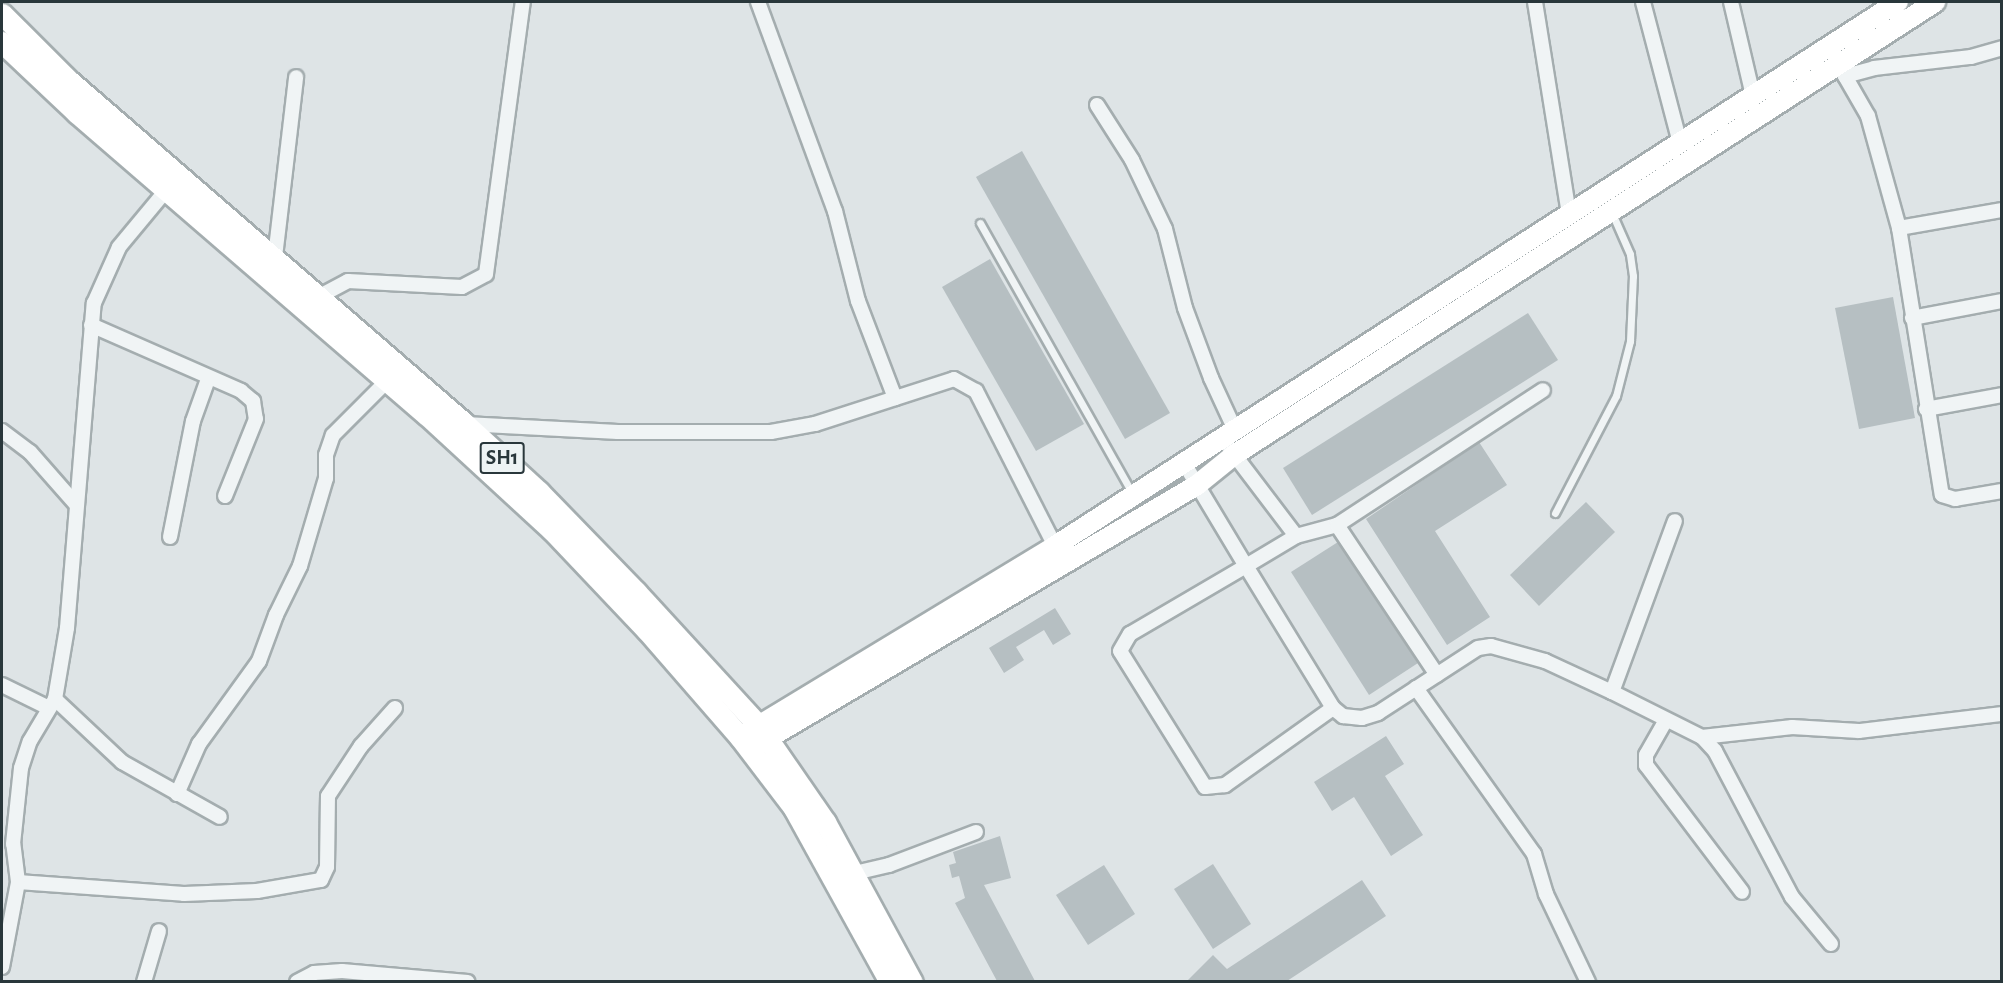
<!DOCTYPE html>
<html>
<head>
<meta charset="utf-8">
<style>
	body { margin:0 }
	#map { position:relative; width:2003px; height:983px; overflow:hidden; background:#dee4e6; font-family:"Alegreya Sans",sans-serif }
	div>[style] { position:absolute }
	[style*='--x'] { left:calc(var(--x)*1px); top:calc(var(--y)*1px); width:calc(var(--w)*1px); rotate:calc(var(--a)*1deg) }
	.building>* { inset:0; background:#b6bfc2 }
	.roads { filter:drop-shadow(2px 0 #a4adaf) drop-shadow(-2px 0 #a4adaf) drop-shadow(0 2px #a4adaf) drop-shadow(0 -2px #a4adaf) }
	.lane>* { height:7px; margin:-3.5px; padding:0 3.5px; transform-origin:3.5px; border-radius:3.5px; background:#f0f4f5 }
	.street>* { height:14px; margin:-7px; padding:0 7px; transform-origin:7px; border-radius:7px; background:#f0f4f5 }
	.secondary>* { height:20px; margin:-10px; padding:0 10px; transform-origin:10px; border-radius:10px; background:#fff }
	.primary>* { height:21px; margin:-10.5px; padding:0 10.5px; transform-origin:10.5px; border-radius:10.5px; background:#fff }
	span { translate:-50% -50%; white-space:nowrap; text-align:center; line-height:1.15; -webkit-text-stroke:5px #edf3f4; paint-order:stroke }
	.shield-label span { padding:2px 4px; background:#edf3f4; border:2px solid; border-radius:4px; -webkit-text-stroke-width:0 }
	.shield-label { font-size:21px; color:#29373b; font-weight:700 }
	.frame { position:absolute; inset:0; border:3px solid #29373b; pointer-events:none }
</style>
</head>
<body>
<div id="map">
	<div class="building">
		<i style="clip-path:polygon(1022px 151px,1170px 413px,1125px 439px,976px 177px)"></i>
		<i style="clip-path:polygon(990px 259px,1084px 424px,1036px 451px,942px 287px)"></i>
		<i style="clip-path:polygon(1893px 297px,1915px 418px,1859px 429px,1835px 308px)"></i>
		<i style="clip-path:polygon(1528px 313px,1558px 360px,1312px 515px,1283px 468px)"></i>
		<i style="clip-path:polygon(1479px 442px,1507px 485px,1435px 531px,1490px 617px,1447px 645px,1366px 519px)"></i>
		<i style="clip-path:polygon(1586px 502px,1615px 532px,1539px 606px,1510px 575px)"></i>
		<i style="clip-path:polygon(1338px 542px,1418px 663px,1369px 695px,1291px 572px)"></i>
		<i style="clip-path:polygon(1055px 608px,1071px 634px,1053px 645px,1044px 630px,1016px 647px,1024px 660px,1004px 673px,989px 648px)"></i>
		<i style="clip-path:polygon(1386px 736px,1404px 764px,1385px 776px,1423px 835px,1391px 856px,1354px 797px,1332px 811px,1314px 782px)"></i>
		<i style="clip-path:polygon(1000px 836px,1011px 878px,984px 885px,1035px 981px,997px 981px,955px 903px,965px 898px,959px 876px,952px 878px,949px 865px,956px 863px,953px 852px)"></i>
		<i style="clip-path:polygon(1213px 864px,1251px 924px,1213px 949px,1174px 889px)"></i>
		<i style="clip-path:polygon(1104px 865px,1135px 914px,1088px 945px,1056px 895px)"></i>
		<i style="clip-path:polygon(1362px 880px,1386px 916px,1287px 981px,1187px 981px,1213px 955px,1227px 969px)"></i>
	</div>
	<div class="roads">
		<div class="lane">
			<i style="--x:980;--y:223;--w:310;--a:60.6"></i>
			<i style="--x:1555;--y:513;--w:132;--a:-62.5"></i>
			<i style="--x:1616;--y:396;--w:57;--a:-75.7"></i>
			<i style="--x:1630;--y:341;--w:65;--a:-87.4"></i>
			<i style="--x:1633;--y:276;--w:22;--a:-98"></i>
			<i style="--x:1630;--y:254;--w:45;--a:-113.7"></i>
		</div>
		<div class="street">
			<i style="--x:758;--y:2;--w:223;--a:69.8"></i>
			<i style="--x:835;--y:211;--w:93;--a:75.7"></i>
			<i style="--x:858;--y:301;--w:104;--a:69.1"></i>
			<i style="--x:1535;--y:2;--w:216;--a:80.9"></i>
			<i style="--x:1643;--y:2;--w:146;--a:75.3"></i>
			<i style="--x:1731;--y:2;--w:97;--a:76.8"></i>
			<i style="--x:1842;--y:70;--w:7;--a:63"></i>
			<i style="--x:1845;--y:76;--w:30;--a:-15"></i>
			<i style="--x:1874;--y:68;--w:98;--a:-6.5"></i>
			<i style="--x:1971;--y:57;--w:32;--a:-16"></i>
			<i style="--x:1845;--y:76;--w:46;--a:60.1"></i>
			<i style="--x:1868;--y:116;--w:116;--a:74.5"></i>
			<i style="--x:1899;--y:228;--w:270;--a:80.9"></i>
			<i style="--x:1942;--y:495;--w:14;--a:17"></i>
			<i style="--x:1955;--y:499;--w:48;--a:-9.7"></i>
			<i style="--x:1097;--y:105;--w:65;--a:57.5"></i>
			<i style="--x:1132;--y:160;--w:76;--a:64.4"></i>
			<i style="--x:1165;--y:229;--w:81;--a:75.8"></i>
			<i style="--x:1185;--y:308;--w:75;--a:69.6"></i>
			<i style="--x:1211;--y:378;--w:57;--a:65.2"></i>
			<i style="--x:1899;--y:228;--w:105;--a:-9.9"></i>
			<i style="--x:275;--y:257;--w:181;--a:-83.3"></i>
			<i style="--x:318;--y:297;--w:34;--a:-28"></i>
			<i style="--x:348;--y:281;--w:114;--a:3"></i>
			<i style="--x:462;--y:287;--w:27;--a:-28"></i>
			<i style="--x:486;--y:274;--w:275;--a:-82.3"></i>
			<i style="--x:1912;--y:318;--w:92;--a:-10.7"></i>
			<i style="--x:91;--y:325;--w:164;--a:23.7"></i>
			<i style="--x:241;--y:391;--w:16;--a:40"></i>
			<i style="--x:253;--y:401;--w:18;--a:81"></i>
			<i style="--x:256;--y:419;--w:83;--a:111.9"></i>
			<i style="--x:1926;--y:409;--w:77;--a:-10.4"></i>
			<i style="--x:465;--y:424;--w:153;--a:3"></i>
			<i style="--x:618;--y:432;--w:153;--a:0"></i>
			<i style="--x:771;--y:432;--w:45;--a:-10.3"></i>
			<i style="--x:815;--y:424;--w:146;--a:-17.9"></i>
			<i style="--x:954;--y:379;--w:25;--a:29"></i>
			<i style="--x:976;--y:391;--w:174;--a:63"></i>
			<i style="--x:2;--y:431;--w:35;--a:37"></i>
			<i style="--x:30;--y:452;--w:68;--a:48.6"></i>
			<i style="--x:1230;--y:449;--w:109;--a:52.8"></i>
			<i style="--x:1296;--y:536;--w:42;--a:-15"></i>
			<i style="--x:1337;--y:525;--w:180;--a:56.3"></i>
			<i style="--x:1184;--y:463;--w:120;--a:59"></i>
			<i style="--x:1246;--y:566;--w:167;--a:58.5"></i>
			<i style="--x:1333;--y:708;--w:133;--a:144.5"></i>
			<i style="--x:1225;--y:785;--w:20;--a:174"></i>
			<i style="--x:1205;--y:787;--w:160;--a:-122"></i>
			<i style="--x:1120;--y:651;--w:20;--a:-60"></i>
			<i style="--x:1130;--y:634;--w:134;--a:-30.4"></i>
			<i style="--x:1246;--y:566;--w:58;--a:-31"></i>
			<i style="--x:1337;--y:525;--w:246;--a:-33.2"></i>
			<i style="--x:170;--y:537;--w:118;--a:-78.8"></i>
			<i style="--x:193;--y:421;--w:45;--a:-70.3"></i>
			<i style="--x:2;--y:685;--w:52;--a:26.1"></i>
			<i style="--x:1416;--y:688;--w:204;--a:54.6"></i>
			<i style="--x:1534;--y:854;--w:42;--a:73.3"></i>
			<i style="--x:1546;--y:894;--w:98;--a:64.5"></i>
			<i style="--x:1612;--y:692;--w:182;--a:-69.8"></i>
			<i style="--x:55;--y:699;--w:92;--a:43.2"></i>
			<i style="--x:122;--y:762;--w:112;--a:29.3"></i>
			<i style="--x:1333;--y:708;--w:13;--a:39"></i>
			<i style="--x:1343;--y:716;--w:19;--a:6"></i>
			<i style="--x:1362;--y:718;--w:17;--a:-17"></i>
			<i style="--x:1378;--y:713;--w:119;--a:-33"></i>
			<i style="--x:1478;--y:648;--w:13;--a:-9"></i>
			<i style="--x:1491;--y:646;--w:56;--a:15.5"></i>
			<i style="--x:1545;--y:661;--w:74;--a:24.8"></i>
			<i style="--x:1612;--y:692;--w:101;--a:26.6"></i>
			<i style="--x:1702;--y:737;--w:19;--a:47"></i>
			<i style="--x:1715;--y:751;--w:165;--a:62.2"></i>
			<i style="--x:1792;--y:897;--w:61;--a:50.3"></i>
			<i style="--x:1666;--y:720;--w:40;--a:119.7"></i>
			<i style="--x:1646;--y:755;--w:10;--a:90"></i>
			<i style="--x:1646;--y:765;--w:159;--a:52.9"></i>
			<i style="--x:1702;--y:737;--w:91;--a:-6.3"></i>
			<i style="--x:1792;--y:727;--w:67;--a:3.4"></i>
			<i style="--x:1859;--y:731;--w:144;--a:-6.8"></i>
			<i style="--x:177;--y:794;--w:55;--a:-66.3"></i>
			<i style="--x:199;--y:744;--w:102;--a:-54.1"></i>
			<i style="--x:259;--y:661;--w:49;--a:-69.7"></i>
			<i style="--x:276;--y:615;--w:55;--a:-63.9"></i>
			<i style="--x:300;--y:566;--w:92;--a:-73.5"></i>
			<i style="--x:326;--y:478;--w:23;--a:-90"></i>
			<i style="--x:326;--y:455;--w:21;--a:-71"></i>
			<i style="--x:333;--y:435;--w:76;--a:-45"></i>
			<i style="--x:846;--y:875;--w:44;--a:-13.1"></i>
			<i style="--x:889;--y:865;--w:93;--a:-20.8"></i>
			<i style="--x:18;--y:882;--w:166;--a:4.1"></i>
			<i style="--x:184;--y:894;--w:73;--a:-2.4"></i>
			<i style="--x:257;--y:891;--w:65;--a:-9.8"></i>
			<i style="--x:321;--y:880;--w:14;--a:-65"></i>
			<i style="--x:327;--y:867;--w:71;--a:-89.2"></i>
			<i style="--x:328;--y:796;--w:60;--a:-56.6"></i>
			<i style="--x:361;--y:746;--w:51;--a:-48.2"></i>
			<i style="--x:2;--y:967;--w:86;--a:-79.3"></i>
			<i style="--x:18;--y:882;--w:38;--a:-97"></i>
			<i style="--x:13;--y:844;--w:76;--a:-84"></i>
			<i style="--x:21;--y:768;--w:28;--a:-72"></i>
			<i style="--x:30;--y:741;--w:49;--a:-59.2"></i>
			<i style="--x:55;--y:699;--w:72;--a:-80.4"></i>
			<i style="--x:67;--y:628;--w:326;--a:-85.3"></i>
			<i style="--x:94;--y:303;--w:61;--a:-65.9"></i>
			<i style="--x:119;--y:247;--w:77;--a:-50.3"></i>
			<i style="--x:144;--y:982;--w:53;--a:-73.6"></i>
			<i style="--x:297;--y:982;--w:19;--a:-28"></i>
			<i style="--x:314;--y:973;--w:28;--a:-4"></i>
			<i style="--x:342;--y:971;--w:126;--a:5"></i>
		</div>
		<div class="secondary">
			<i style="--x:745;--y:734;--w:363;--a:-31.2"></i>
			<i style="--x:1055;--y:546;--w:1003;--a:-32.83"></i>
			<i style="--x:753;--y:747;--w:516;--a:-30.54"></i>
			<i style="--x:1197;--y:485;--w:48;--a:-39"></i>
			<i style="--x:1234;--y:455;--w:835;--a:-32.87"></i>
		</div>
		<div class="primary">
			<i style="--x:2;--y:14;--w:93;--a:45"></i>
			<i style="--x:68;--y:80;--w:525;--a:40.91"></i>
			<i style="--x:465;--y:424;--w:100;--a:42.6"></i>
			<i style="--x:539;--y:492;--w:139;--a:45.9"></i>
			<i style="--x:636;--y:592;--w:180;--a:47.5"></i>
			<i style="--x:758;--y:725;--w:118;--a:55.4"></i>
			<i style="--x:825;--y:822;--w:182;--a:61.5"></i>
			<i style="--x:2;--y:42;--w:103;--a:43.4"></i>
			<i style="--x:77;--y:113;--w:462;--a:40.8"></i>
			<i style="--x:427;--y:415;--w:170;--a:42.6"></i>
			<i style="--x:552;--y:530;--w:138;--a:46.5"></i>
			<i style="--x:647;--y:630;--w:142;--a:49"></i>
			<i style="--x:740;--y:737;--w:89;--a:52.7"></i>
			<i style="--x:794;--y:808;--w:199;--a:61.1"></i>
		</div>
	</div>
	<div class="shield-label">
		<span style="left:502px;top:458px">SH1</span>
	</div>
	<div class="frame"></div>
</div>
</body>
</html>
